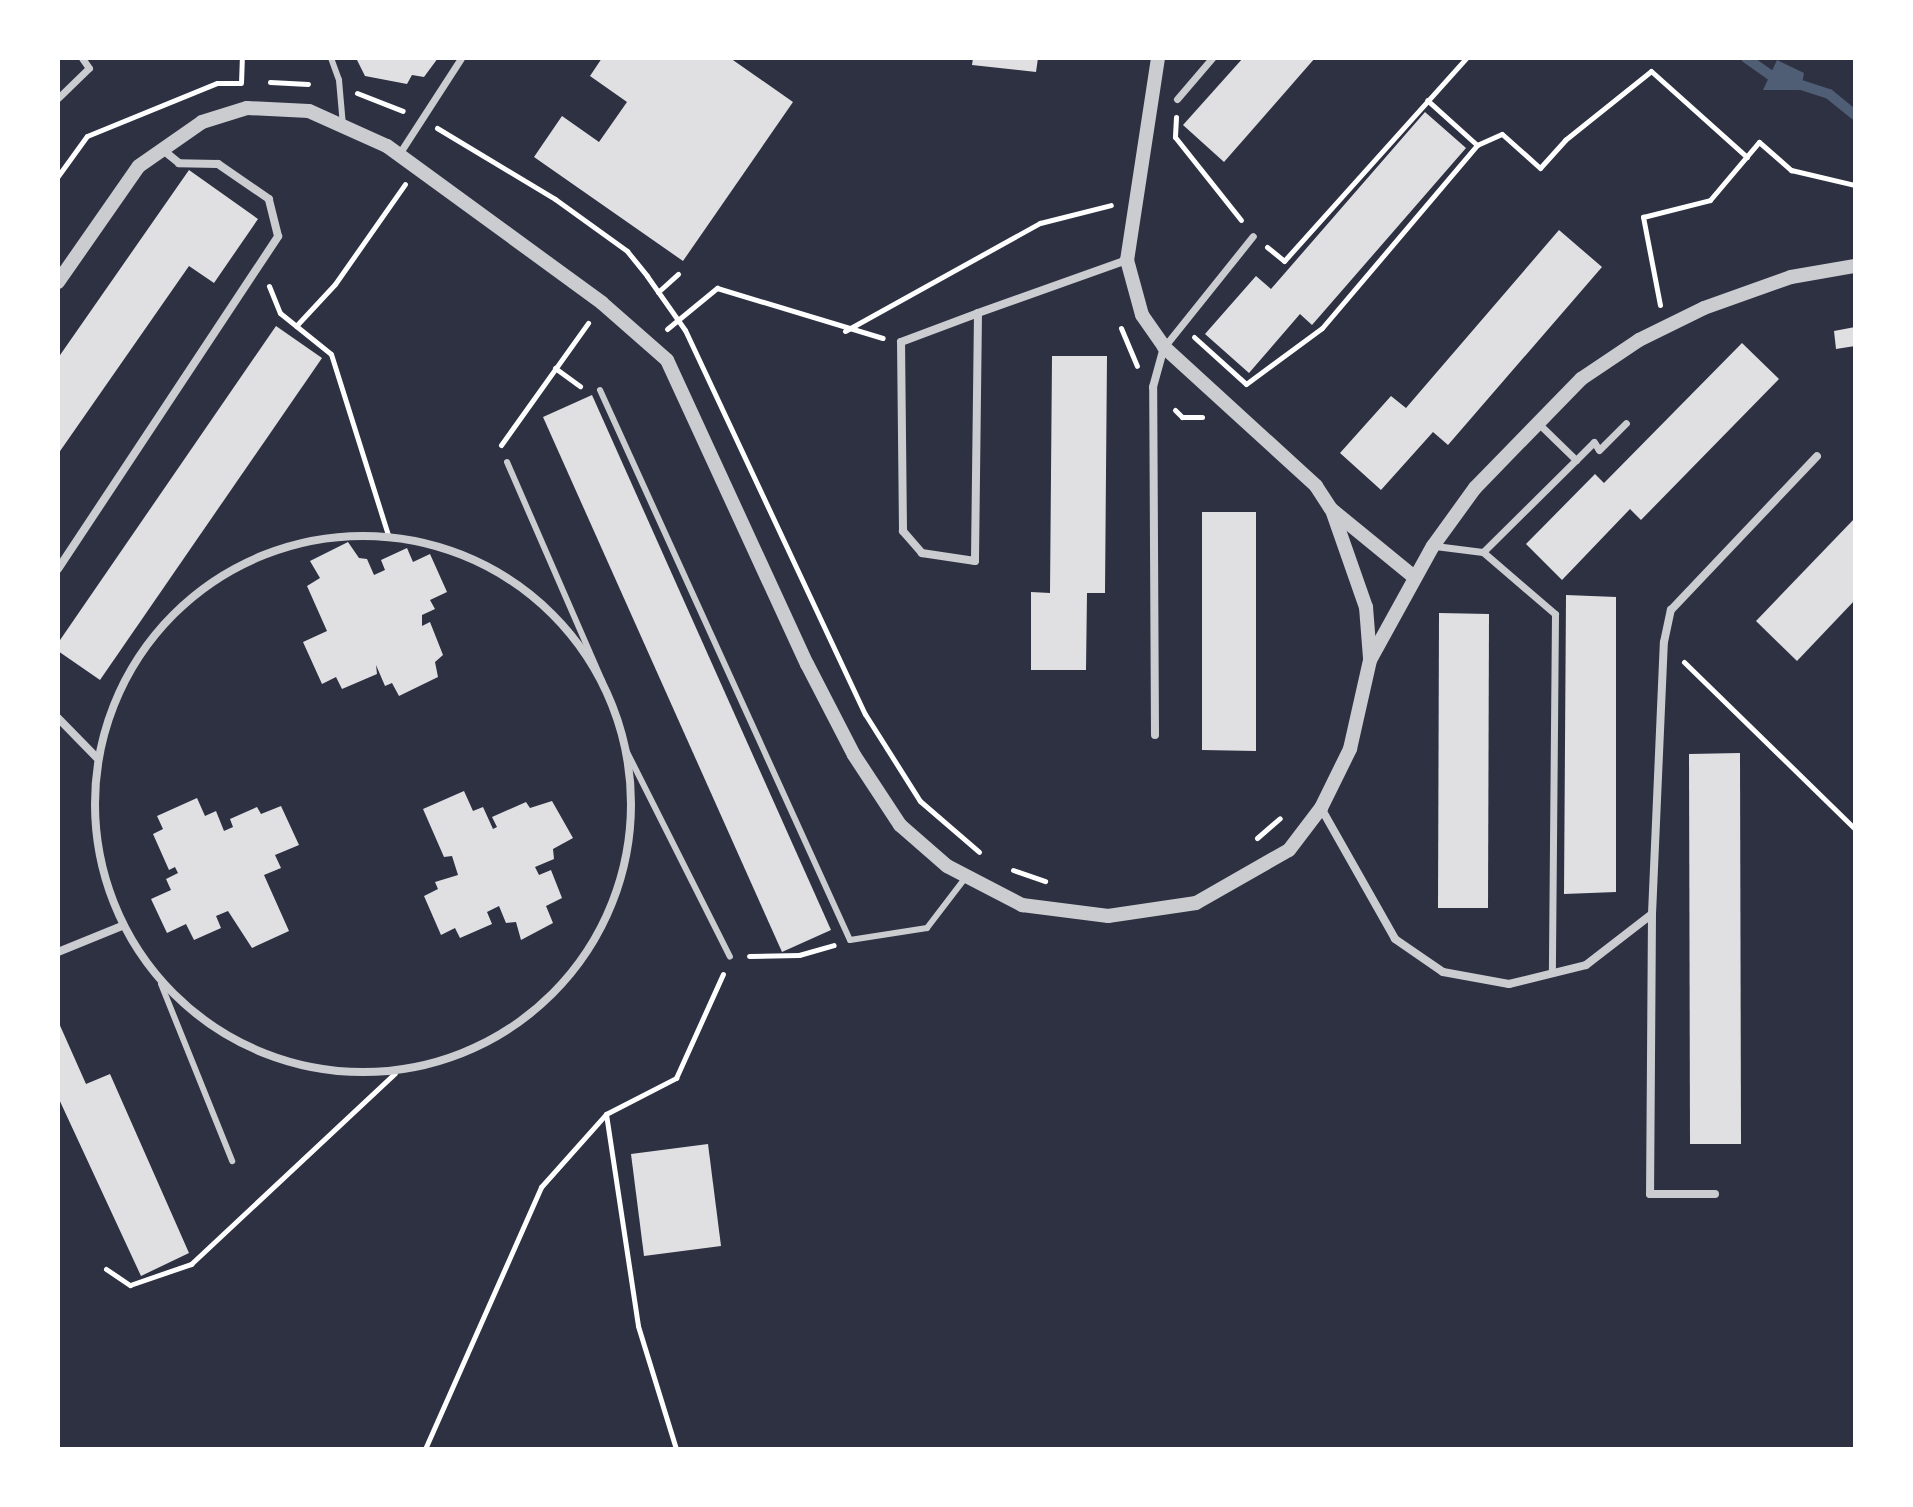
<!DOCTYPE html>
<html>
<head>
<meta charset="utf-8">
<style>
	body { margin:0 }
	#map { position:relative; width:1913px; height:1507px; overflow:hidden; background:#2d3142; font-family:"Source Sans 3",sans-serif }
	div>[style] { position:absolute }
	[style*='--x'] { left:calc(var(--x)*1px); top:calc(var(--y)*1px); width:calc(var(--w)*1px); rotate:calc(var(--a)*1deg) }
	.water>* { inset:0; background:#4f5d75 }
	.stream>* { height:10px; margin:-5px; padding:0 5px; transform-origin:5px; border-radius:5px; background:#4f5d75 }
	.building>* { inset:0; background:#e0e0e3 }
	.path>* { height:5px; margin:-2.5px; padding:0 2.5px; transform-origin:2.5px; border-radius:2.5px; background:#fff }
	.service>* { height:6px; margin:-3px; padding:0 3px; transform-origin:3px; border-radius:3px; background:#caccd0 }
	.pedestrian>* { height:7px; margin:-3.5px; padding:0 3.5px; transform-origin:3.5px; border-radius:3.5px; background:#caccd0 }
	.minor>* { height:8px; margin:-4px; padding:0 4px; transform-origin:4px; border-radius:4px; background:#caccd0 }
	.minor>.ring { margin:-4px; padding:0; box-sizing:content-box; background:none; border:8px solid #caccd0; border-radius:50% }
	.tertiary>* { height:14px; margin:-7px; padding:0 7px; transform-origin:7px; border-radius:7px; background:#caccd0 }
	span { translate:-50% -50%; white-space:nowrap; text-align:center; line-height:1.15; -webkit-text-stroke:6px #fff; paint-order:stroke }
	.frame { position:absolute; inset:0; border:60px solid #fff; pointer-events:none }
</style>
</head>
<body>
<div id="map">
	<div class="water">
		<i style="clip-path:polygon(1777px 60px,1804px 73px,1801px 90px,1763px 90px)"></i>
	</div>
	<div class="stream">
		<i style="--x:1746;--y:58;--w:29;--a:35"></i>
		<i style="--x:1770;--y:75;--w:62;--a:17.9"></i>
		<i style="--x:1829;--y:94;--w:33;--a:39"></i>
	</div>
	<div class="building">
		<i style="clip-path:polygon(356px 58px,438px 58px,424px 77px,412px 75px,407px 84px,365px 76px)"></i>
		<i style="clip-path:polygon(602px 58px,730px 58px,793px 102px,683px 261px,534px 157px,562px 116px,599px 142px,627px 102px,590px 76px)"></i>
		<i style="clip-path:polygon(973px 58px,1038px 58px,1036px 72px,972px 65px)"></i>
		<i style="clip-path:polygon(1243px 58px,1315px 58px,1224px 162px,1183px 125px)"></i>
		<i style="clip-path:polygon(1425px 112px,1466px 148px,1312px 325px,1300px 314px,1249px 373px,1205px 334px,1256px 276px,1271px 289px)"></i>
		<i style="clip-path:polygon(189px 170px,258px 219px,214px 283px,189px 266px,58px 454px,58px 358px)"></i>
		<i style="clip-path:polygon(1559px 230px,1602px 267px,1448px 445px,1433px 432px,1381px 490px,1340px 453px,1391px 396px,1406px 408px)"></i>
		<i style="clip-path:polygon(276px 326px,322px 358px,100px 680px,58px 651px,58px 643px)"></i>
		<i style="clip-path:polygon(1855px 327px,1855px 346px,1836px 349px,1834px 331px)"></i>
		<i style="clip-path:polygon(1742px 343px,1779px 379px,1641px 520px,1630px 509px,1562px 580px,1526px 544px,1595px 474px,1604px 483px)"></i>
		<i style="clip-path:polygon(1052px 356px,1107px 356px,1105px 593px,1087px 593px,1086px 670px,1031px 670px,1031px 592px,1050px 593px)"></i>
		<i style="clip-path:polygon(592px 395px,831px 930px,782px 952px,543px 417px)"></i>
		<i style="clip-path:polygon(1202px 512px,1256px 512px,1256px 751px,1202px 750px)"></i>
		<i style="clip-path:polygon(1855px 518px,1855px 600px,1797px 661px,1756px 621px)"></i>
		<i style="clip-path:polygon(348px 542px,359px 558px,367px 559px,374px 575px,385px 570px,381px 560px,407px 548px,413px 562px,430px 554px,447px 592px,430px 600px,435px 609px,422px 615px,422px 626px,430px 622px,443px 655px,435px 662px,438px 677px,399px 696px,392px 683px,385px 686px,376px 665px,377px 674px,342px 689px,336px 677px,322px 684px,303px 642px,327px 631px,307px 586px,320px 578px,310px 561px)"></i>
		<i style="clip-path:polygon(1566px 595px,1616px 597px,1616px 892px,1564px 894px)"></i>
		<i style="clip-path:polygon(1439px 613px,1489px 614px,1488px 908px,1438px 908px)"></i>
		<i style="clip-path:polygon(1740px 753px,1741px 1144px,1690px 1144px,1689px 754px)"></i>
		<i style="clip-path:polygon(464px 791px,473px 811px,483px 807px,493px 829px,497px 827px,492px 817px,526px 802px,530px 808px,552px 801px,573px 838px,553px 849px,554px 859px,535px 867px,539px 875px,551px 870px,562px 898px,546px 906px,553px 923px,521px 940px,516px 922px,506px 923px,499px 906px,487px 912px,492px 924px,460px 938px,455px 928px,441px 935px,424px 896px,438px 889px,435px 882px,458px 875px,452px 856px,444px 857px,423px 809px)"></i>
		<i style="clip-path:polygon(197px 798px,205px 816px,216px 811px,224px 831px,233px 827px,230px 819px,257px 807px,261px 814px,281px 806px,299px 845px,275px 855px,281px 868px,264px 875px,289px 931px,252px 948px,228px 911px,216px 916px,221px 928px,194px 940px,186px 924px,167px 933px,151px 899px,171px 890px,166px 879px,178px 873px,175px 867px,169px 870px,153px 834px,163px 829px,157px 816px)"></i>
		<i style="clip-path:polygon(58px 1021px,86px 1084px,110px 1074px,189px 1253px,141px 1276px,58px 1097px)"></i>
		<i style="clip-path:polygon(708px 1144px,721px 1246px,644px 1256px,631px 1154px)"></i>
	</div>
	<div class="path">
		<i style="--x:270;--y:82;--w:38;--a:3"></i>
		<i style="--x:241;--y:83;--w:25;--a:-88"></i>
		<i style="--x:357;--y:93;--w:49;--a:21.4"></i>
		<i style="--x:1176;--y:117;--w:20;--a:93"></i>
		<i style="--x:1175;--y:137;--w:106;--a:51.5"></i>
		<i style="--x:437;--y:128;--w:138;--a:31"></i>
		<i style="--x:555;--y:199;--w:89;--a:35.8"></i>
		<i style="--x:627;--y:251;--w:32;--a:51"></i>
		<i style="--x:647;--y:276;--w:66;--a:54.9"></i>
		<i style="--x:685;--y:330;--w:424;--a:64.9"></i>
		<i style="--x:865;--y:714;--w:103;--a:57.7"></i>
		<i style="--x:920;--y:801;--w:78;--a:40.8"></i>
		<i style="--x:1477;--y:145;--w:27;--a:-24"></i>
		<i style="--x:1502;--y:134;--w:51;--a:41.8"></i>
		<i style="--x:1540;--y:168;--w:38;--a:-48"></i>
		<i style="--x:1565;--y:140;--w:110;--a:-38.7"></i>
		<i style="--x:1651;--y:71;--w:129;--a:41.9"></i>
		<i style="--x:58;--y:176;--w:49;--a:-54.1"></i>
		<i style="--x:87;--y:136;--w:140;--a:-22.2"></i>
		<i style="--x:217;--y:83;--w:23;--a:0"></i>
		<i style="--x:1267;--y:247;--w:22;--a:39"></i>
		<i style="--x:1284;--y:261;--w:273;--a:-48.1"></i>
		<i style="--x:269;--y:286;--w:29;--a:68"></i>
		<i style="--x:280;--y:313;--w:65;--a:38.8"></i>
		<i style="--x:331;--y:354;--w:190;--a:72.5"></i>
		<i style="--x:658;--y:292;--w:27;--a:-42"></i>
		<i style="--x:1660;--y:305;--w:90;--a:-100.9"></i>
		<i style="--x:1643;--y:217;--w:69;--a:-14.2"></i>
		<i style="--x:1710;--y:200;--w:76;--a:-49.8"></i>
		<i style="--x:1759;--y:142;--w:43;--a:41.2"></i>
		<i style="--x:1791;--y:170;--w:66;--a:13.2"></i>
		<i style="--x:296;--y:326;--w:57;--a:-47.1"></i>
		<i style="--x:335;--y:284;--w:122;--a:-55"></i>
		<i style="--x:1121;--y:328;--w:41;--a:67.2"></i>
		<i style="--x:667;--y:329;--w:65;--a:-39.4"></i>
		<i style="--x:717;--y:288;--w:173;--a:16.8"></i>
		<i style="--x:845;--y:331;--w:223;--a:-29"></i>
		<i style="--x:1040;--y:223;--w:73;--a:-14.2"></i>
		<i style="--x:1194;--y:337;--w:70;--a:42.1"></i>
		<i style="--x:1246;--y:384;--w:94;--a:-36.4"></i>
		<i style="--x:1322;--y:328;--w:240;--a:-49.7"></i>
		<i style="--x:1477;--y:145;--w:67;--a:-138"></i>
		<i style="--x:555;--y:368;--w:31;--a:36"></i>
		<i style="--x:1175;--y:410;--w:10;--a:45"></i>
		<i style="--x:1182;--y:417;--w:20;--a:0"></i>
		<i style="--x:501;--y:445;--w:150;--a:-54.5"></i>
		<i style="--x:1684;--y:662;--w:239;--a:44.3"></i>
		<i style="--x:1257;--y:838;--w:30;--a:-41"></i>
		<i style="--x:1013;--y:870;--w:34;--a:19"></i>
		<i style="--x:749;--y:956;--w:50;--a:-1.1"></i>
		<i style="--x:799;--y:955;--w:36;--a:-16"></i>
		<i style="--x:606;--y:1114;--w:214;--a:81.4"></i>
		<i style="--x:638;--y:1326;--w:129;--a:72.8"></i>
		<i style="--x:106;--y:1269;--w:29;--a:34"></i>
		<i style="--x:130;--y:1285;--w:65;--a:-19"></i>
		<i style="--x:191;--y:1264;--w:279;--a:-43.1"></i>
		<i style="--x:425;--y:1449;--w:287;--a:-66.1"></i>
		<i style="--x:541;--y:1187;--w:98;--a:-48.3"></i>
		<i style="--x:606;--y:1114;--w:79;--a:-27.2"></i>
		<i style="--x:676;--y:1078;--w:114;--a:-65.7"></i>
	</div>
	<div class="service">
		<i style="--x:331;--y:58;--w:23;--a:70"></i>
		<i style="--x:339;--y:80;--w:46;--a:85"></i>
		<i style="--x:600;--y:390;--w:604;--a:65.56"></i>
		<i style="--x:850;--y:940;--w:78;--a:-8.9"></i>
		<i style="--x:927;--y:928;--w:64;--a:-52.6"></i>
		<i style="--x:507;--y:462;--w:239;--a:66.5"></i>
		<i style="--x:627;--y:752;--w:229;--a:63.3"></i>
		<i style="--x:161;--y:984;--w:191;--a:68.1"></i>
	</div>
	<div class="pedestrian">
		<i style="--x:58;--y:98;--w:43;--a:-44.1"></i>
		<i style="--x:89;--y:68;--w:12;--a:-125"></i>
		<i style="--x:1177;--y:99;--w:54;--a:-49.5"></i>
		<i style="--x:399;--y:154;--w:114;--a:-57.1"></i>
		<i style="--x:1164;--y:347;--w:142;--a:-51.3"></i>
		<i style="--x:1576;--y:460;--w:25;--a:-45"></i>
		<i style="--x:1594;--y:442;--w:9;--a:58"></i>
		<i style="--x:1599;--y:450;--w:38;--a:-45"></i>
		<i style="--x:1435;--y:546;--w:48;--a:7.1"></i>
		<i style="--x:1483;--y:552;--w:131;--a:-44.7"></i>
		<i style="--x:1576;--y:460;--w:52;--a:-135.8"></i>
		<i style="--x:1483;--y:552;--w:95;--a:40.7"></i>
		<i style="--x:1555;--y:614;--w:359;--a:90.5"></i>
	</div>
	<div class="minor">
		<i style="--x:978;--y:313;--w:248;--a:90.7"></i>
		<i style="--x:975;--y:561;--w:54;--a:-171.4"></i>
		<i style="--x:922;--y:553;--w:29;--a:-131"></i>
		<i style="--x:903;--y:531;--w:189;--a:-90.6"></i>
		<i style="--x:901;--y:342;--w:82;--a:-20.6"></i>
		<i style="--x:978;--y:313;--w:158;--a:-19.6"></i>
		<i class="ring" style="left:95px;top:536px;width:528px;height:528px"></i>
		<i style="--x:58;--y:569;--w:399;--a:-56.5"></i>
		<i style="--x:278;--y:236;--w:38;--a:-104"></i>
		<i style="--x:269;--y:199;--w:62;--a:-145.5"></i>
		<i style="--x:218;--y:164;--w:39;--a:-179"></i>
		<i style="--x:179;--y:163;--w:22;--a:-141"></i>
		<i style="--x:58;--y:718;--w:56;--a:45.7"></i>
		<i style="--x:1155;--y:735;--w:348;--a:-90.3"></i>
		<i style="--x:1153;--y:387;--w:41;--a:-74.6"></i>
		<i style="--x:1321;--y:808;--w:150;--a:60.5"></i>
		<i style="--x:1395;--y:939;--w:58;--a:34.5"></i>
		<i style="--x:1443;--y:972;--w:67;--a:10.3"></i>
		<i style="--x:1509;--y:984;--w:79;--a:-13.9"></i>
		<i style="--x:1586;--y:965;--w:83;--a:-37.7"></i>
		<i style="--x:1652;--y:914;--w:272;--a:-87.5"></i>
		<i style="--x:1664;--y:642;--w:33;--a:-78"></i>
		<i style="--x:1671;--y:610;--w:212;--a:-46.5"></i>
		<i style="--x:1652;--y:914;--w:280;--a:90.4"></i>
		<i style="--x:1650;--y:1194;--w:65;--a:0"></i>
		<i style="--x:58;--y:952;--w:69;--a:-22.1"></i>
	</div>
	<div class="tertiary">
		<i style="--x:1158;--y:58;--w:204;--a:98.7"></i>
		<i style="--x:1127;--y:260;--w:57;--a:74.7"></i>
		<i style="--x:1142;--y:315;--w:39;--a:55"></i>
		<i style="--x:1164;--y:347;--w:206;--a:42.4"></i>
		<i style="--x:1316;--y:486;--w:27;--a:57"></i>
		<i style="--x:1331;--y:509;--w:107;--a:39.3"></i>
		<i style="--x:58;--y:282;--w:141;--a:-55.1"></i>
		<i style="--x:139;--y:166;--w:77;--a:-34.9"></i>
		<i style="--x:202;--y:122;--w:47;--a:-17.3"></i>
		<i style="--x:247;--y:108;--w:62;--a:2.8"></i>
		<i style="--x:309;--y:111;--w:85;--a:24.2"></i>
		<i style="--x:387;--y:146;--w:266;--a:36.1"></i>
		<i style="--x:602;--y:303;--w:86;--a:41.2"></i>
		<i style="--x:667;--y:360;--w:335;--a:65.3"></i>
		<i style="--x:807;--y:664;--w:102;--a:62.7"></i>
		<i style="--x:854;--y:755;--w:84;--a:56.7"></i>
		<i style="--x:900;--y:825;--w:62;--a:41.1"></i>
		<i style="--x:947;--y:866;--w:85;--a:27.5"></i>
		<i style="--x:1022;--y:905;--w:87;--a:7.3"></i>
		<i style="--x:1108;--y:916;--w:89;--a:-8.4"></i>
		<i style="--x:1196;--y:903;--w:107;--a:-29.7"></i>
		<i style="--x:1289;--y:850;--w:53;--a:-52.7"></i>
		<i style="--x:1321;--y:808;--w:66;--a:-63.8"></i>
		<i style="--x:1350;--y:749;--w:91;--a:-77.3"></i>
		<i style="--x:1370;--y:660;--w:130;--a:-61.1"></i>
		<i style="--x:1433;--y:546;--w:72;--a:-54.1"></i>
		<i style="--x:1475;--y:488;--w:152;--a:-45.8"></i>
		<i style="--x:1581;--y:379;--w:70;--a:-33.9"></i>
		<i style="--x:1639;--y:340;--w:72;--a:-26.2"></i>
		<i style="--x:1704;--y:308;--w:92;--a:-19.6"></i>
		<i style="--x:1791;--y:277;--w:65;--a:-9.8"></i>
		<i style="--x:1333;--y:513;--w:100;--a:70.7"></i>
		<i style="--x:1366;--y:607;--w:51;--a:85.5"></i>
	</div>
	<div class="frame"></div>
</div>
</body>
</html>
